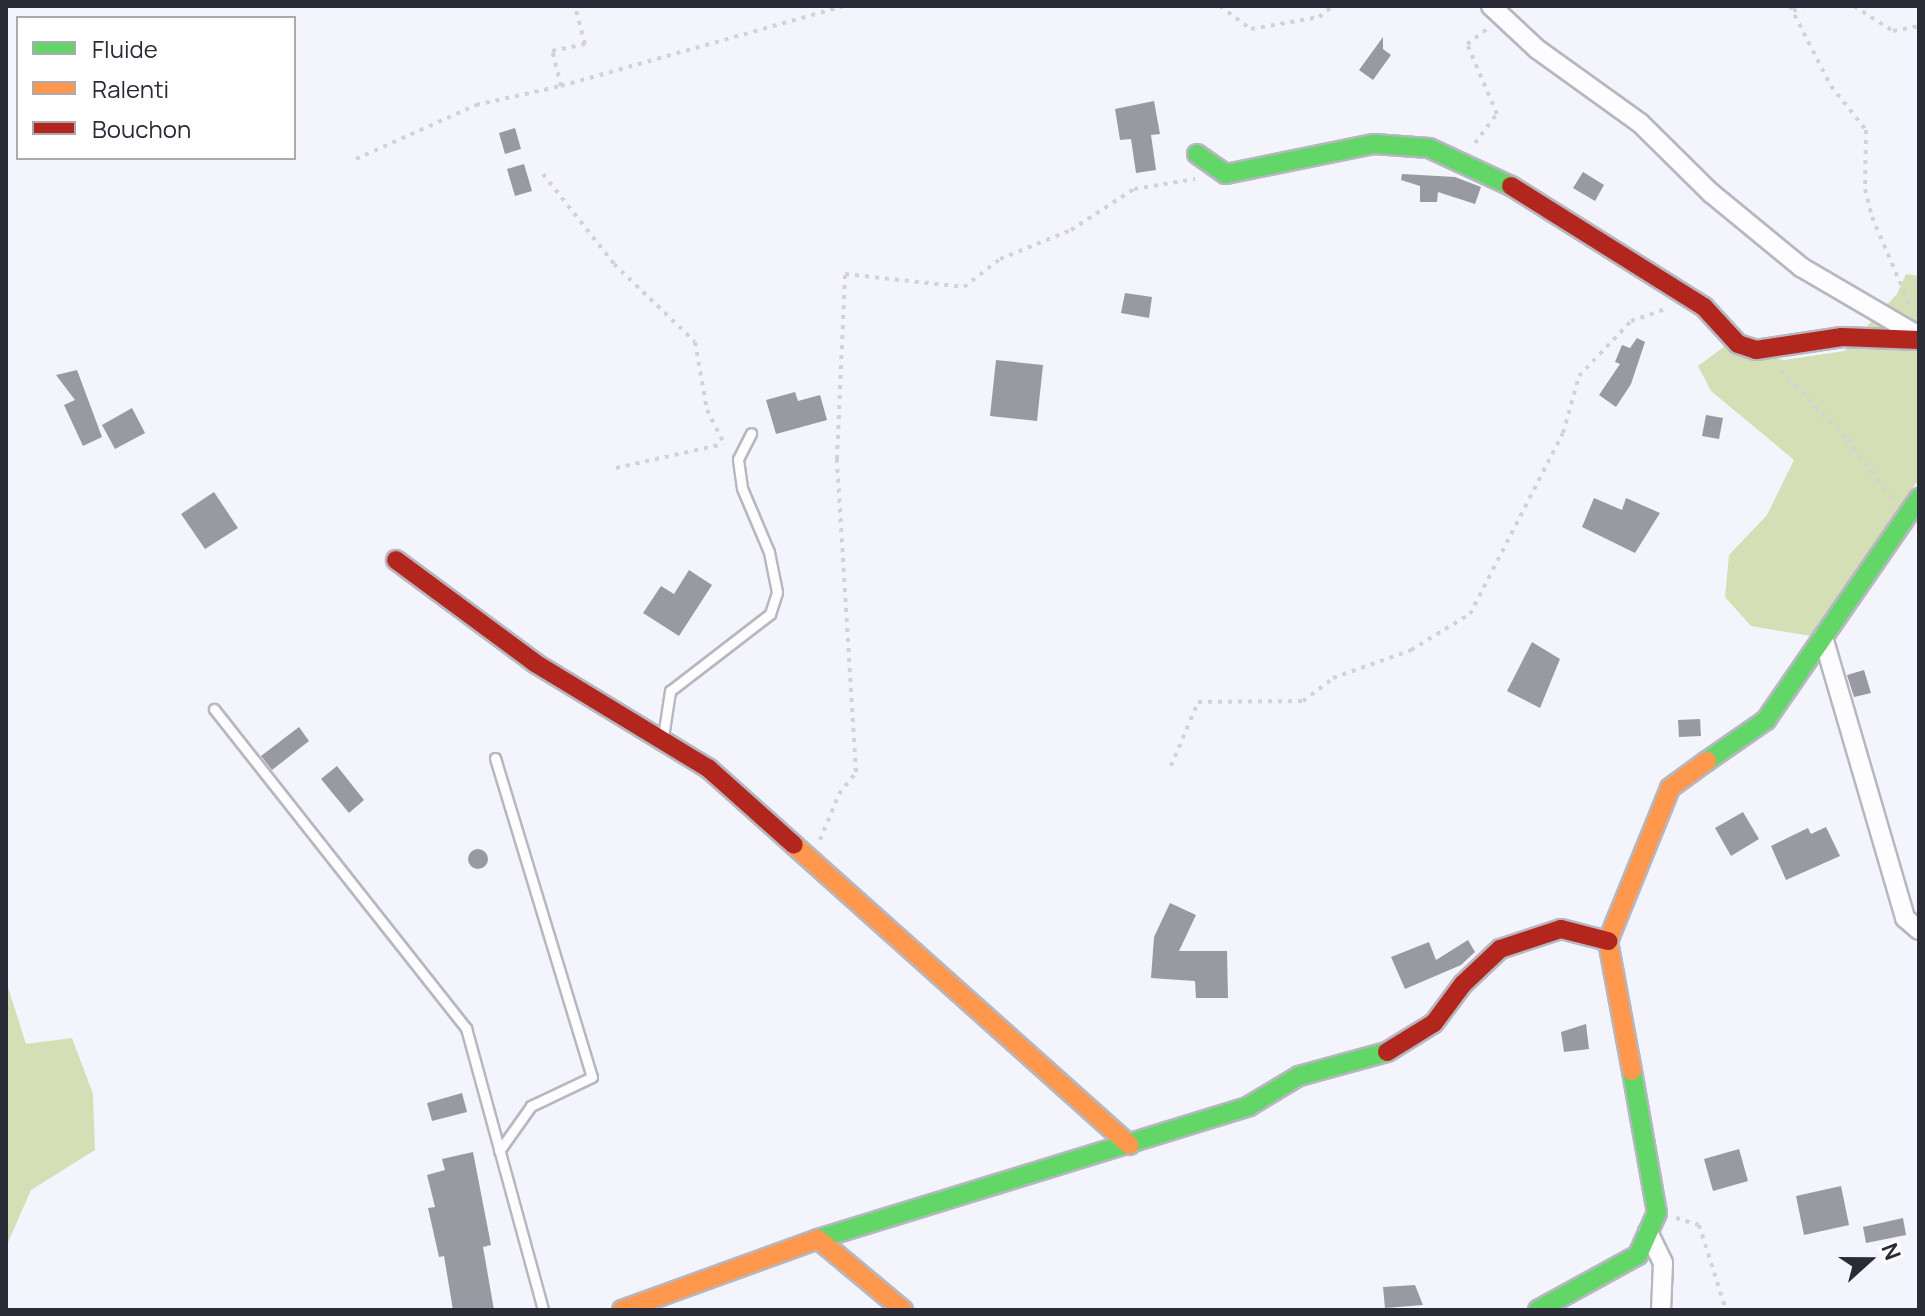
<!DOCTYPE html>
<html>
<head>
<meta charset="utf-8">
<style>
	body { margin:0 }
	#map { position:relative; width:1925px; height:1316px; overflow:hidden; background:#f4f4fc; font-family:Manrope,sans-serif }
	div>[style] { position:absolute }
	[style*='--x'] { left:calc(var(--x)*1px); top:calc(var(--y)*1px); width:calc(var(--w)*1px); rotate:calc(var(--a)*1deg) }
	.green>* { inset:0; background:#d5dfb5 }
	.building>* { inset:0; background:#9999a2 }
	.round { border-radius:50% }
	.path>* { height:4px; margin-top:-2px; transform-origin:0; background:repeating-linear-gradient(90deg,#d3d3d6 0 4px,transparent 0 10px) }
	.roads { filter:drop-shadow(2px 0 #b7b7c1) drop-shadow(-2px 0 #b7b7c1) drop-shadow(0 2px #b7b7c1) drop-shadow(0 -2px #b7b7c1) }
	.lane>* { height:9px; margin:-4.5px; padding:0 4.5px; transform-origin:4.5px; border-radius:4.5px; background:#fdfdff }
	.street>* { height:18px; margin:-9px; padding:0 9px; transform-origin:9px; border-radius:9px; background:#fdfdff }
	.fast>* { height:18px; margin:-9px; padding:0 9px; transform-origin:9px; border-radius:9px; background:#63d668 }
	.slow>* { height:18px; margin:-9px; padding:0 9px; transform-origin:9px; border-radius:9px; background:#ff974d }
	.jam>* { height:18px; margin:-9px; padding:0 9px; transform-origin:9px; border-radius:9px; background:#b3261e }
	span { translate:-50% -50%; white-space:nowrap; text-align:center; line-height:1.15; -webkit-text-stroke:8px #fff; paint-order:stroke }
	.frame { position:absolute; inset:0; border:8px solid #2b2b38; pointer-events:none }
	.legend { position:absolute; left:16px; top:16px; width:280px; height:144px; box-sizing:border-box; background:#fff; border:2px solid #aaaaaf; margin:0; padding:10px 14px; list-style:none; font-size:24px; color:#2b2b38 }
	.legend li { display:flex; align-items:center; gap:16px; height:40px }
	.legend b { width:40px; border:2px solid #aaaaaf }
	.north { position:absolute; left:1829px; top:1220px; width:80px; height:80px; -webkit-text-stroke:6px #fff; paint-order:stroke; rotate:69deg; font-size:22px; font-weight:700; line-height:32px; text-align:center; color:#2b2b38 }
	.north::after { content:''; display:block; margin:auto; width:28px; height:36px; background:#2b2b38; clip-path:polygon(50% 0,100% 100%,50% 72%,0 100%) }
</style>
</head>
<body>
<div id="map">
	<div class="green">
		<i style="clip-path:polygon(1906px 274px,1919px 276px,1919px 479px,1810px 636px,1751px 626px,1725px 597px,1729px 555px,1767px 515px,1794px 460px,1711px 391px,1698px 366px,1725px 346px,1784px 360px,1844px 351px,1897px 294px)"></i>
		<i style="clip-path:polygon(6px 981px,26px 1044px,72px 1038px,93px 1094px,95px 1150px,31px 1190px,6px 1247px)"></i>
	</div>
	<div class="building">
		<i style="clip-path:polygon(1383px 37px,1383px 49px,1391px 55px,1373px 80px,1359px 70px)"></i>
		<i style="clip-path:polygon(1154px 101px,1160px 134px,1151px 135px,1156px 170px,1136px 173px,1131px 139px,1120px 140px,1115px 109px)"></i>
		<i style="clip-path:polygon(515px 128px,521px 149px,505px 154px,499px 133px)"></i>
		<i style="clip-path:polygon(524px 164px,532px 191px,515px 196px,507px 169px)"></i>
		<i style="clip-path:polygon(1583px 172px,1604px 185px,1595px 201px,1573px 188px)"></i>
		<i style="clip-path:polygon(1402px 174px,1455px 177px,1481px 187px,1475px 204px,1438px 192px,1437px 202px,1420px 202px,1420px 186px,1401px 180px)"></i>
		<i style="clip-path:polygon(1125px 293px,1152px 297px,1149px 318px,1121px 313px)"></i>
		<i style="clip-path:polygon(1637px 338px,1645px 342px,1631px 384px,1616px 407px,1599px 395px,1620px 364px,1615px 362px,1622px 345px,1630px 348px)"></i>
		<i style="clip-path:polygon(996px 360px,1043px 365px,1037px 421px,990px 416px)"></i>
		<i style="clip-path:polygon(77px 370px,102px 437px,83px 446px,64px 405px,75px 400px,56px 375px)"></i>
		<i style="clip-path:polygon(795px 392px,798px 401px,820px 395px,827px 420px,776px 434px,766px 400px)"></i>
		<i style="clip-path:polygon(132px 408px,145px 433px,115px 449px,102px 425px)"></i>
		<i style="clip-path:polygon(1706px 415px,1723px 418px,1719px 439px,1702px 436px)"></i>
		<i style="clip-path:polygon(214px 492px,238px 528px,205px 549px,181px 514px)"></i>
		<i style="clip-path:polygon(1594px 498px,1622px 510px,1626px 498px,1660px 513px,1635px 553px,1582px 527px)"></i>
		<i style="clip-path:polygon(689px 570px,712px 585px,679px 636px,643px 613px,661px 586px,674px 594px)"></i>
		<i style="clip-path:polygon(1532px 642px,1560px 659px,1540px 708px,1507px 691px)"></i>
		<i style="clip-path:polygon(1864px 670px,1871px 693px,1854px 697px,1847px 675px)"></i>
		<i style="clip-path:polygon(1700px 719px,1701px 736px,1679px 737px,1678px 720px)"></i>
		<i style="clip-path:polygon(299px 727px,309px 741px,272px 770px,261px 756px)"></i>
		<i style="clip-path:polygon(337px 766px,364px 800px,349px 813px,321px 779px)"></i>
		<i style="clip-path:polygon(1743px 812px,1759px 839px,1731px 856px,1715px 828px)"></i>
		<i style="clip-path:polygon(1826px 827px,1840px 856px,1786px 880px,1771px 846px,1808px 828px,1811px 834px)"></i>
		<i class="round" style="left:468px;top:849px;width:20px;height:20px"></i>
		<i style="clip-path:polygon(1170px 903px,1196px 915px,1179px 951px,1227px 951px,1228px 998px,1196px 998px,1195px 981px,1151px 978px,1154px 937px)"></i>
		<i style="clip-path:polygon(1468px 940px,1475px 952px,1461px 965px,1405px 989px,1391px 957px,1429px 942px,1436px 960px)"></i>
		<i style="clip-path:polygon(1586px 1024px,1589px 1049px,1564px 1052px,1561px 1032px)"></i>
		<i style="clip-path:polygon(462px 1093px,467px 1112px,432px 1121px,427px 1103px)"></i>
		<i style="clip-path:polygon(1739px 1149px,1748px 1181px,1713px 1191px,1704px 1159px)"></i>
		<i style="clip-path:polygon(473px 1152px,491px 1245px,483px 1247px,494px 1310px,453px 1310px,444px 1256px,439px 1257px,428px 1208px,435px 1207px,427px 1175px,445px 1170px,442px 1159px)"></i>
		<i style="clip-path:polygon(1841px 1186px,1849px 1225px,1804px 1235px,1796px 1196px)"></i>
		<i style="clip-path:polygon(1903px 1218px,1906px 1235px,1866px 1243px,1863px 1227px)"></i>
		<i style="clip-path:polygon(1415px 1285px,1423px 1305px,1385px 1308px,1383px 1287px)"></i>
	</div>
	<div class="path">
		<i style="--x:1220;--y:6;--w:39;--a:37"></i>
		<i style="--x:1251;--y:29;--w:69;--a:-10"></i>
		<i style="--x:1319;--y:17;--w:18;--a:-38"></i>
		<i style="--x:1790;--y:6;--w:90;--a:62.9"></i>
		<i style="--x:1831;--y:86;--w:56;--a:51.5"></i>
		<i style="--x:1866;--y:130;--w:59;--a:91"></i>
		<i style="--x:1865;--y:189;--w:29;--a:76"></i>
		<i style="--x:1872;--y:217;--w:99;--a:66.8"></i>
		<i style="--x:1854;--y:6;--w:46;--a:32.7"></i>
		<i style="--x:1893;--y:31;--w:26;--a:-11"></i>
		<i style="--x:1793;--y:11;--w:12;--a:-24"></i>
		<i style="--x:561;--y:86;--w:293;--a:-15.8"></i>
		<i style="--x:1475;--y:143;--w:36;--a:-53"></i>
		<i style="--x:1497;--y:114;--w:76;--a:-113.2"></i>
		<i style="--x:1467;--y:44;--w:26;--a:-37"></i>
		<i style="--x:356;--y:159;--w:132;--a:-24.2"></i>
		<i style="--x:476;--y:105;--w:87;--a:-12.6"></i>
		<i style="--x:561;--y:86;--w:36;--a:-104"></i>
		<i style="--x:552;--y:51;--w:34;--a:-12"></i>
		<i style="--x:585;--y:44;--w:39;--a:-105"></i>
		<i style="--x:543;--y:174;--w:115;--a:51.7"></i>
		<i style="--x:614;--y:264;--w:112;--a:43.9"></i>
		<i style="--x:695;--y:342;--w:69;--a:80"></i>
		<i style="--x:707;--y:410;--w:38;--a:63"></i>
		<i style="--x:1781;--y:370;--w:95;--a:46.3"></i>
		<i style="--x:1847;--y:439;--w:75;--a:53.1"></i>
		<i style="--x:616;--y:468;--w:110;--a:-12.6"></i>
		<i style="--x:1171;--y:766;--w:69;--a:-67.1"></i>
		<i style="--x:1198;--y:702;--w:105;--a:-0.5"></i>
		<i style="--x:1303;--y:701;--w:38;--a:-37"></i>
		<i style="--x:1333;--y:678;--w:83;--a:-19.7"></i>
		<i style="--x:1411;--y:650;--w:69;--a:-31.4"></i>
		<i style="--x:1470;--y:614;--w:203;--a:-62.8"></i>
		<i style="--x:1563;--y:433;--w:59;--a:-74.3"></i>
		<i style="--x:1579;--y:376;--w:76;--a:-46.6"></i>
		<i style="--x:1631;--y:321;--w:37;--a:-19"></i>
		<i style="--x:820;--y:840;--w:50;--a:-67.6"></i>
		<i style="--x:839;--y:794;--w:28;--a:-52"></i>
		<i style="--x:856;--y:772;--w:314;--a:-93.5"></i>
		<i style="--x:837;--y:459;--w:185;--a:-87.5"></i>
		<i style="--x:845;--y:274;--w:120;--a:6.2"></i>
		<i style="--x:964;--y:287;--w:46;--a:-37.9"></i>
		<i style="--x:1000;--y:259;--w:77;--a:-22.2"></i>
		<i style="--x:1071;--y:230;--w:75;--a:-33.1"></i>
		<i style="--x:1134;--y:189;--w:62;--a:-9.3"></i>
		<i style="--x:1676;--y:1218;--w:24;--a:17"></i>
		<i style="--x:1699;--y:1225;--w:89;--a:72.4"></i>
	</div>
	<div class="roads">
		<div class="lane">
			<i style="--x:214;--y:709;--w:407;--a:51.7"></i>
			<i style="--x:466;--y:1028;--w:292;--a:74.7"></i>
			<i style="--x:663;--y:737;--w:47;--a:-81.3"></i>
			<i style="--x:670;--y:691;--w:126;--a:-37.6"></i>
			<i style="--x:770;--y:614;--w:23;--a:-72"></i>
			<i style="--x:777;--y:592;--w:41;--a:-101.3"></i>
			<i style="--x:769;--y:552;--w:69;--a:-112.9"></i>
			<i style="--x:742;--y:488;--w:29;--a:-98"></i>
			<i style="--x:738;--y:459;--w:29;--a:-63"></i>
			<i style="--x:495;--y:758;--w:333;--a:73.1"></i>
			<i style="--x:592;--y:1077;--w:68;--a:154.6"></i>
			<i style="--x:531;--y:1106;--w:55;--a:125.4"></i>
		</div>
		<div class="street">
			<i style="--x:1491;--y:6;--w:63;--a:43.1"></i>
			<i style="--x:1537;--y:49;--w:127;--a:35.7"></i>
			<i style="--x:1640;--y:123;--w:100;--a:44.6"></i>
			<i style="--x:1711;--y:193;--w:117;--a:39.4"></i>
			<i style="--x:1801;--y:267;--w:137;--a:30.3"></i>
			<i style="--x:1823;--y:637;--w:293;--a:73.7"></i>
			<i style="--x:1905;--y:918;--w:18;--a:41"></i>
			<i style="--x:1648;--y:1232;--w:34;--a:64"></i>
			<i style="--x:1663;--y:1263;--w:47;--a:92.4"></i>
		</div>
		<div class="fast">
			<i style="--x:1197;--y:154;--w:35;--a:35"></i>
			<i style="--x:1226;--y:174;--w:151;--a:-11.5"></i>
			<i style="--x:1374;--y:144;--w:55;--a:4.2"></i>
			<i style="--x:1429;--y:148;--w:90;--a:24.9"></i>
			<i style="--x:1707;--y:761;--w:72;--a:-34.8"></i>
			<i style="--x:1766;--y:720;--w:270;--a:-55.4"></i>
			<i style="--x:818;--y:1239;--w:451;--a:-17.1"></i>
			<i style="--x:1249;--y:1106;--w:58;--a:-31"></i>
			<i style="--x:1299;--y:1076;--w:91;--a:-15.3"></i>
			<i style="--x:1538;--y:1310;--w:114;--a:-28.8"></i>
			<i style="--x:1638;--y:1255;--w:46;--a:-65.7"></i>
			<i style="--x:1657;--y:1213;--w:144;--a:-100"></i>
		</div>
		<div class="slow">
			<i style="--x:794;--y:845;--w:450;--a:41.8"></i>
			<i style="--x:1632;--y:1071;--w:132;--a:-100.5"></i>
			<i style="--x:1608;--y:941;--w:165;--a:-67.9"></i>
			<i style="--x:1670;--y:788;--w:46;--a:-36.1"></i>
			<i style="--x:622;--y:1310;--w:208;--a:-19.9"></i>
			<i style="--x:818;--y:1239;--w:111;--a:39.9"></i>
		</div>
		<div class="jam">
			<i style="--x:1511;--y:186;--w:228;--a:32.1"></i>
			<i style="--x:1704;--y:307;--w:50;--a:47.4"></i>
			<i style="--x:1738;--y:344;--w:19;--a:18"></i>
			<i style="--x:1756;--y:350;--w:87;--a:-8.6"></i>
			<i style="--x:1842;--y:337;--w:77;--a:2.2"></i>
			<i style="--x:396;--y:560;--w:173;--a:36.5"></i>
			<i style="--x:535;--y:663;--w:202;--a:31.3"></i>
			<i style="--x:708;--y:768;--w:115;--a:41.8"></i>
			<i style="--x:1387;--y:1052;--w:55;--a:-31.7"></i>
			<i style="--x:1434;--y:1023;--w:49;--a:-53.4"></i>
			<i style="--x:1463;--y:984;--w:51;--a:-43.4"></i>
			<i style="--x:1500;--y:949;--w:64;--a:-18.2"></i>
			<i style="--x:1561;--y:929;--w:49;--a:14.3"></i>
		</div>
	</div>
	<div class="frame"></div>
	<ul class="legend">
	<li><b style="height:10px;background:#63d668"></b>Fluide</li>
	<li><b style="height:10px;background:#ff974d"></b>Ralenti</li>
	<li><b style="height:10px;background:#b3261e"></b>Bouchon</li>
	</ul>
	<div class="north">N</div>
</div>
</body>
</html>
